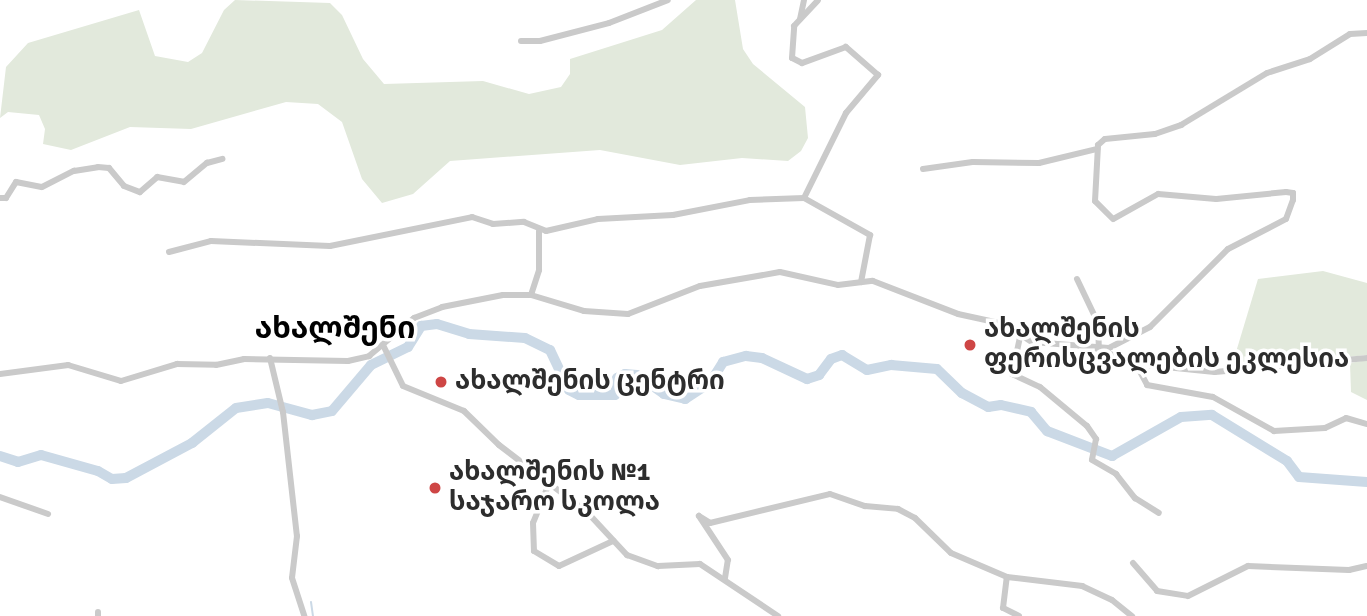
<!DOCTYPE html>
<html>
<head>
<meta charset="utf-8">
<style>
	body { margin:0 }
	#map { position:relative; width:1367px; height:616px; overflow:hidden; background:#fff; font-family:Signika,"Noto Sans Georgian",sans-serif }
	div>[style] { position:absolute }
	[style*='--x'] { left:calc(var(--x)*1px); top:calc(var(--y)*1px); width:calc(var(--w)*1px); rotate:calc(var(--a)*1deg) }
	.green>* { inset:0; background:#e2e9dc }
	.stream>* { height:2px; margin:-1px; padding:0 1px; transform-origin:1px; border-radius:1px; background:#cbd9e6 }
	.river>* { height:10px; margin:-5px; padding:0 5px; transform-origin:5px; border-radius:5px; background:#cbd9e6 }
	.minor>* { height:6px; margin:-3px; padding:0 3px; transform-origin:3px; border-radius:3px; background:#cacaca }
	.dots>* { width:19px; height:19px; translate:-50% -50%; box-sizing:border-box; border:4px solid #fff; border-radius:50% }
	span { translate:-50% -50%; white-space:nowrap; text-align:center; line-height:1.15; -webkit-text-stroke:7px #fff; paint-order:stroke }
	.poi-label { font-size:26px; color:#2d2d2d; font-weight:700 }
	.left { translate:0 -50%; text-align:left }
	.quarter-label { font-size:30px; color:#000; font-weight:700 }
</style>
</head>
<body>
<div id="map">
	<div class="green">
		<i style="clip-path:polygon(235px 0,330px 3px,342px 15px,363px 59px,384px 84px,483px 81px,529px 94px,561px 87px,570px 74px,570px 59px,662px 30px,696px 0,735px 0,743px 49px,753px 64px,805px 107px,808px 138px,801px 151px,788px 161px,742px 158px,680px 165px,600px 150px,450px 161px,413px 194px,382px 203px,362px 179px,342px 122px,318px 104px,286px 102px,191px 129px,130px 127px,71px 150px,43px 144px,45px 129px,39px 115px,8px 112px,0 118px,6px 67px,28px 43px,139px 10px,155px 56px,188px 62px,202px 53px,224px 10px)"></i>
		<i style="clip-path:polygon(1323px 271px,1367px 283px,1367px 355px,1245px 368px,1233px 362px,1258px 279px)"></i>
		<i style="clip-path:polygon(1367px 360px,1367px 400px,1351px 392px,1350px 363px)"></i>
	</div>
	<div class="stream">
		<i style="--x:311;--y:602;--w:14;--a:82"></i>
	</div>
	<div class="river">
		<i style="--x:0;--y:456;--w:19;--a:18"></i>
		<i style="--x:18;--y:462;--w:24;--a:-17"></i>
		<i style="--x:41;--y:455;--w:59;--a:15.7"></i>
		<i style="--x:98;--y:471;--w:16;--a:30"></i>
		<i style="--x:112;--y:479;--w:14;--a:-4"></i>
		<i style="--x:126;--y:478;--w:75;--a:-27.9"></i>
		<i style="--x:192;--y:443;--w:56;--a:-38.5"></i>
		<i style="--x:236;--y:408;--w:32;--a:-9"></i>
		<i style="--x:268;--y:403;--w:46;--a:15.3"></i>
		<i style="--x:312;--y:415;--w:20;--a:-11"></i>
		<i style="--x:332;--y:411;--w:60;--a:-49.7"></i>
		<i style="--x:371;--y:365;--w:41;--a:-25.9"></i>
		<i style="--x:408;--y:347;--w:25;--a:-58"></i>
		<i style="--x:421;--y:326;--w:16;--a:-7"></i>
		<i style="--x:437;--y:324;--w:34;--a:17"></i>
		<i style="--x:469;--y:334;--w:56;--a:4.1"></i>
		<i style="--x:525;--y:338;--w:28;--a:26"></i>
		<i style="--x:550;--y:350;--w:44;--a:64.6"></i>
		<i style="--x:569;--y:390;--w:11;--a:27"></i>
		<i style="--x:579;--y:395;--w:36;--a:0"></i>
		<i style="--x:615;--y:395;--w:17;--a:-83"></i>
		<i style="--x:617;--y:378;--w:9;--a:-27"></i>
		<i style="--x:625;--y:374;--w:12;--a:5"></i>
		<i style="--x:637;--y:375;--w:33;--a:35"></i>
		<i style="--x:664;--y:394;--w:22;--a:13"></i>
		<i style="--x:685;--y:399;--w:30;--a:-33"></i>
		<i style="--x:710;--y:383;--w:25;--a:-58"></i>
		<i style="--x:723;--y:362;--w:24;--a:-15"></i>
		<i style="--x:746;--y:356;--w:16;--a:7"></i>
		<i style="--x:762;--y:358;--w:50;--a:25"></i>
		<i style="--x:807;--y:379;--w:13;--a:-18"></i>
		<i style="--x:819;--y:375;--w:20;--a:-53"></i>
		<i style="--x:831;--y:359;--w:12;--a:-20"></i>
		<i style="--x:842;--y:355;--w:29;--a:31"></i>
		<i style="--x:867;--y:370;--w:25;--a:-12"></i>
		<i style="--x:891;--y:365;--w:46;--a:5"></i>
		<i style="--x:937;--y:369;--w:35;--a:44"></i>
		<i style="--x:962;--y:393;--w:30;--a:28"></i>
		<i style="--x:988;--y:407;--w:13;--a:-9"></i>
		<i style="--x:1001;--y:405;--w:31;--a:13"></i>
		<i style="--x:1031;--y:412;--w:25;--a:50"></i>
		<i style="--x:1047;--y:431;--w:70;--a:21"></i>
		<i style="--x:1112;--y:456;--w:79;--a:-29.5"></i>
		<i style="--x:1181;--y:417;--w:31;--a:-4"></i>
		<i style="--x:1212;--y:415;--w:88;--a:31.5"></i>
		<i style="--x:1287;--y:461;--w:20;--a:53"></i>
		<i style="--x:1299;--y:477;--w:68;--a:4.2"></i>
	</div>
	<div class="minor">
		<i style="--x:800;--y:19;--w:19;--a:-78"></i>
		<i style="--x:521;--y:41;--w:19;--a:0"></i>
		<i style="--x:540;--y:41;--w:71;--a:-14.6"></i>
		<i style="--x:609;--y:23;--w:63;--a:-21.3"></i>
		<i style="--x:923;--y:169;--w:50;--a:-8"></i>
		<i style="--x:973;--y:162;--w:66;--a:0.9"></i>
		<i style="--x:1039;--y:163;--w:60;--a:-13.6"></i>
		<i style="--x:0;--y:198;--w:6;--a:0"></i>
		<i style="--x:6;--y:198;--w:19;--a:-58"></i>
		<i style="--x:16;--y:182;--w:26;--a:11"></i>
		<i style="--x:42;--y:187;--w:36;--a:-27"></i>
		<i style="--x:74;--y:171;--w:24;--a:-9"></i>
		<i style="--x:98;--y:167;--w:11;--a:5"></i>
		<i style="--x:109;--y:168;--w:23;--a:50"></i>
		<i style="--x:124;--y:186;--w:17;--a:21"></i>
		<i style="--x:140;--y:192;--w:23;--a:-41"></i>
		<i style="--x:157;--y:177;--w:27;--a:10"></i>
		<i style="--x:184;--y:182;--w:30;--a:-40"></i>
		<i style="--x:207;--y:163;--w:16;--a:-15"></i>
		<i style="--x:804;--y:198;--w:95;--a:-63.7"></i>
		<i style="--x:846;--y:113;--w:50;--a:-49.9"></i>
		<i style="--x:878;--y:75;--w:43;--a:-138.8"></i>
		<i style="--x:846;--y:47;--w:47;--a:160"></i>
		<i style="--x:802;--y:63;--w:11;--a:-153"></i>
		<i style="--x:792;--y:58;--w:32;--a:-86"></i>
		<i style="--x:794;--y:26;--w:35;--a:-47"></i>
		<i style="--x:169;--y:252;--w:43;--a:-14.7"></i>
		<i style="--x:211;--y:241;--w:119;--a:2.4"></i>
		<i style="--x:330;--y:246;--w:145;--a:-11.5"></i>
		<i style="--x:472;--y:217;--w:22;--a:18"></i>
		<i style="--x:493;--y:224;--w:31;--a:-4"></i>
		<i style="--x:524;--y:222;--w:24;--a:22"></i>
		<i style="--x:546;--y:231;--w:53;--a:-13"></i>
		<i style="--x:598;--y:219;--w:75;--a:-3.1"></i>
		<i style="--x:673;--y:215;--w:78;--a:-11"></i>
		<i style="--x:750;--y:200;--w:54;--a:-2.1"></i>
		<i style="--x:804;--y:198;--w:76;--a:29.3"></i>
		<i style="--x:870;--y:235;--w:48;--a:100.8"></i>
		<i style="--x:1077;--y:279;--w:49;--a:64.5"></i>
		<i style="--x:1098;--y:323;--w:25;--a:88"></i>
		<i style="--x:531;--y:295;--w:26;--a:-72"></i>
		<i style="--x:539;--y:270;--w:39;--a:-90"></i>
		<i style="--x:1020;--y:337;--w:38;--a:102"></i>
		<i style="--x:1012;--y:374;--w:31;--a:25"></i>
		<i style="--x:1040;--y:387;--w:61;--a:39.7"></i>
		<i style="--x:1087;--y:426;--w:16;--a:55"></i>
		<i style="--x:1096;--y:439;--w:21;--a:101"></i>
		<i style="--x:1092;--y:460;--w:28;--a:30"></i>
		<i style="--x:1116;--y:474;--w:31;--a:52"></i>
		<i style="--x:1135;--y:498;--w:28;--a:32"></i>
		<i style="--x:384;--y:347;--w:43;--a:64"></i>
		<i style="--x:403;--y:386;--w:66;--a:22.3"></i>
		<i style="--x:464;--y:411;--w:49;--a:44.2"></i>
		<i style="--x:499;--y:445;--w:111;--a:37.3"></i>
		<i style="--x:587;--y:512;--w:59;--a:47.1"></i>
		<i style="--x:627;--y:555;--w:33;--a:20"></i>
		<i style="--x:658;--y:566;--w:42;--a:-2.7"></i>
		<i style="--x:700;--y:564;--w:94;--a:33.7"></i>
		<i style="--x:1095;--y:348;--w:44;--a:21.3"></i>
		<i style="--x:1136;--y:364;--w:24;--a:62"></i>
		<i style="--x:1147;--y:385;--w:67;--a:10.3"></i>
		<i style="--x:1213;--y:397;--w:70;--a:29.1"></i>
		<i style="--x:1274;--y:431;--w:51;--a:-3.4"></i>
		<i style="--x:1325;--y:428;--w:23;--a:-25"></i>
		<i style="--x:1346;--y:418;--w:22;--a:16"></i>
		<i style="--x:270;--y:358;--w:56;--a:76.5"></i>
		<i style="--x:283;--y:412;--w:125;--a:83.6"></i>
		<i style="--x:297;--y:536;--w:42;--a:96.8"></i>
		<i style="--x:292;--y:578;--w:40;--a:72"></i>
		<i style="--x:1136;--y:364;--w:79;--a:5.8"></i>
		<i style="--x:1215;--y:372;--w:153;--a:-5.3"></i>
		<i style="--x:0;--y:374;--w:69;--a:-7.5"></i>
		<i style="--x:68;--y:365;--w:55;--a:16.8"></i>
		<i style="--x:121;--y:381;--w:59;--a:-16.9"></i>
		<i style="--x:177;--y:364;--w:39;--a:1"></i>
		<i style="--x:216;--y:365;--w:29;--a:-12"></i>
		<i style="--x:244;--y:359;--w:104;--a:1.1"></i>
		<i style="--x:348;--y:361;--w:22;--a:-13"></i>
		<i style="--x:369;--y:356;--w:59;--a:-40.2"></i>
		<i style="--x:414;--y:318;--w:30;--a:-21"></i>
		<i style="--x:442;--y:307;--w:62;--a:-11.1"></i>
		<i style="--x:503;--y:295;--w:28;--a:0"></i>
		<i style="--x:531;--y:295;--w:55;--a:16.8"></i>
		<i style="--x:584;--y:311;--w:44;--a:3.9"></i>
		<i style="--x:628;--y:314;--w:77;--a:-21.3"></i>
		<i style="--x:700;--y:286;--w:81;--a:-9.9"></i>
		<i style="--x:780;--y:272;--w:59;--a:12.6"></i>
		<i style="--x:838;--y:285;--w:35;--a:-7"></i>
		<i style="--x:873;--y:281;--w:91;--a:21.2"></i>
		<i style="--x:958;--y:314;--w:47;--a:12.3"></i>
		<i style="--x:1004;--y:324;--w:33;--a:33"></i>
		<i style="--x:1032;--y:342;--w:77;--a:4.5"></i>
		<i style="--x:1109;--y:348;--w:46;--a:-27.1"></i>
		<i style="--x:1150;--y:327;--w:110;--a:-45"></i>
		<i style="--x:1228;--y:249;--w:65;--a:-27.3"></i>
		<i style="--x:1286;--y:219;--w:20;--a:-70"></i>
		<i style="--x:1293;--y:200;--w:7;--a:-90"></i>
		<i style="--x:1293;--y:193;--w:7;--a:-172"></i>
		<i style="--x:1286;--y:192;--w:70;--a:174.3"></i>
		<i style="--x:1216;--y:199;--w:58;--a:-175.1"></i>
		<i style="--x:1158;--y:194;--w:51;--a:150.9"></i>
		<i style="--x:1113;--y:219;--w:25;--a:-135"></i>
		<i style="--x:1095;--y:201;--w:56;--a:-86.9"></i>
		<i style="--x:1098;--y:145;--w:9;--a:-41"></i>
		<i style="--x:1105;--y:139;--w:50;--a:-5.7"></i>
		<i style="--x:1155;--y:134;--w:28;--a:-19"></i>
		<i style="--x:1181;--y:125;--w:100;--a:-31.2"></i>
		<i style="--x:1267;--y:73;--w:45;--a:-18"></i>
		<i style="--x:1310;--y:59;--w:47;--a:-32"></i>
		<i style="--x:1350;--y:34;--w:17;--a:-3"></i>
		<i style="--x:550;--y:481;--w:45;--a:112"></i>
		<i style="--x:533;--y:523;--w:28;--a:88"></i>
		<i style="--x:534;--y:551;--w:29;--a:31"></i>
		<i style="--x:559;--y:566;--w:60;--a:-24.8"></i>
		<i style="--x:0;--y:497;--w:51;--a:19.5"></i>
		<i style="--x:1133;--y:563;--w:37;--a:49"></i>
		<i style="--x:1157;--y:591;--w:31;--a:9"></i>
		<i style="--x:1188;--y:596;--w:67;--a:-26.6"></i>
		<i style="--x:1248;--y:566;--w:101;--a:2.3"></i>
		<i style="--x:1349;--y:570;--w:18;--a:-13"></i>
		<i style="--x:725;--y:578;--w:18;--a:-81"></i>
		<i style="--x:728;--y:560;--w:53;--a:-123.4"></i>
		<i style="--x:699;--y:516;--w:13;--a:32"></i>
		<i style="--x:710;--y:523;--w:123;--a:-13.6"></i>
		<i style="--x:830;--y:494;--w:37;--a:19"></i>
		<i style="--x:865;--y:506;--w:33;--a:5"></i>
		<i style="--x:898;--y:509;--w:19;--a:28"></i>
		<i style="--x:915;--y:518;--w:50;--a:44.2"></i>
		<i style="--x:951;--y:553;--w:61;--a:23.2"></i>
		<i style="--x:98;--y:612;--w:4;--a:90"></i>
		<i style="--x:1019;--y:616;--w:18;--a:-153"></i>
		<i style="--x:1003;--y:608;--w:31;--a:-83"></i>
		<i style="--x:1007;--y:577;--w:76;--a:6.8"></i>
		<i style="--x:1082;--y:586;--w:33;--a:25"></i>
		<i style="--x:1112;--y:600;--w:26;--a:39"></i>
	</div>
	<div class="dots">
		<i style="left:970px;top:345px;background:#ce4645"></i>
		<i style="left:441px;top:382px;background:#ce4645"></i>
		<i style="left:435px;top:488px;background:#ce4645"></i>
	</div>
	<div class="poi-label">
		<span class="left" style="left:984px;top:345px">ახალშენის<br>ფერისცვალების ეკლესია</span>
		<span class="left" style="left:455px;top:382px">ახალშენის ცენტრი</span>
		<span class="left" style="left:449px;top:488px">ახალშენის №1<br>საჯარო სკოლა</span>
	</div>
	<div class="quarter-label">
		<span style="left:335px;top:329px">ახალშენი</span>
	</div>
</div>
</body>
</html>
